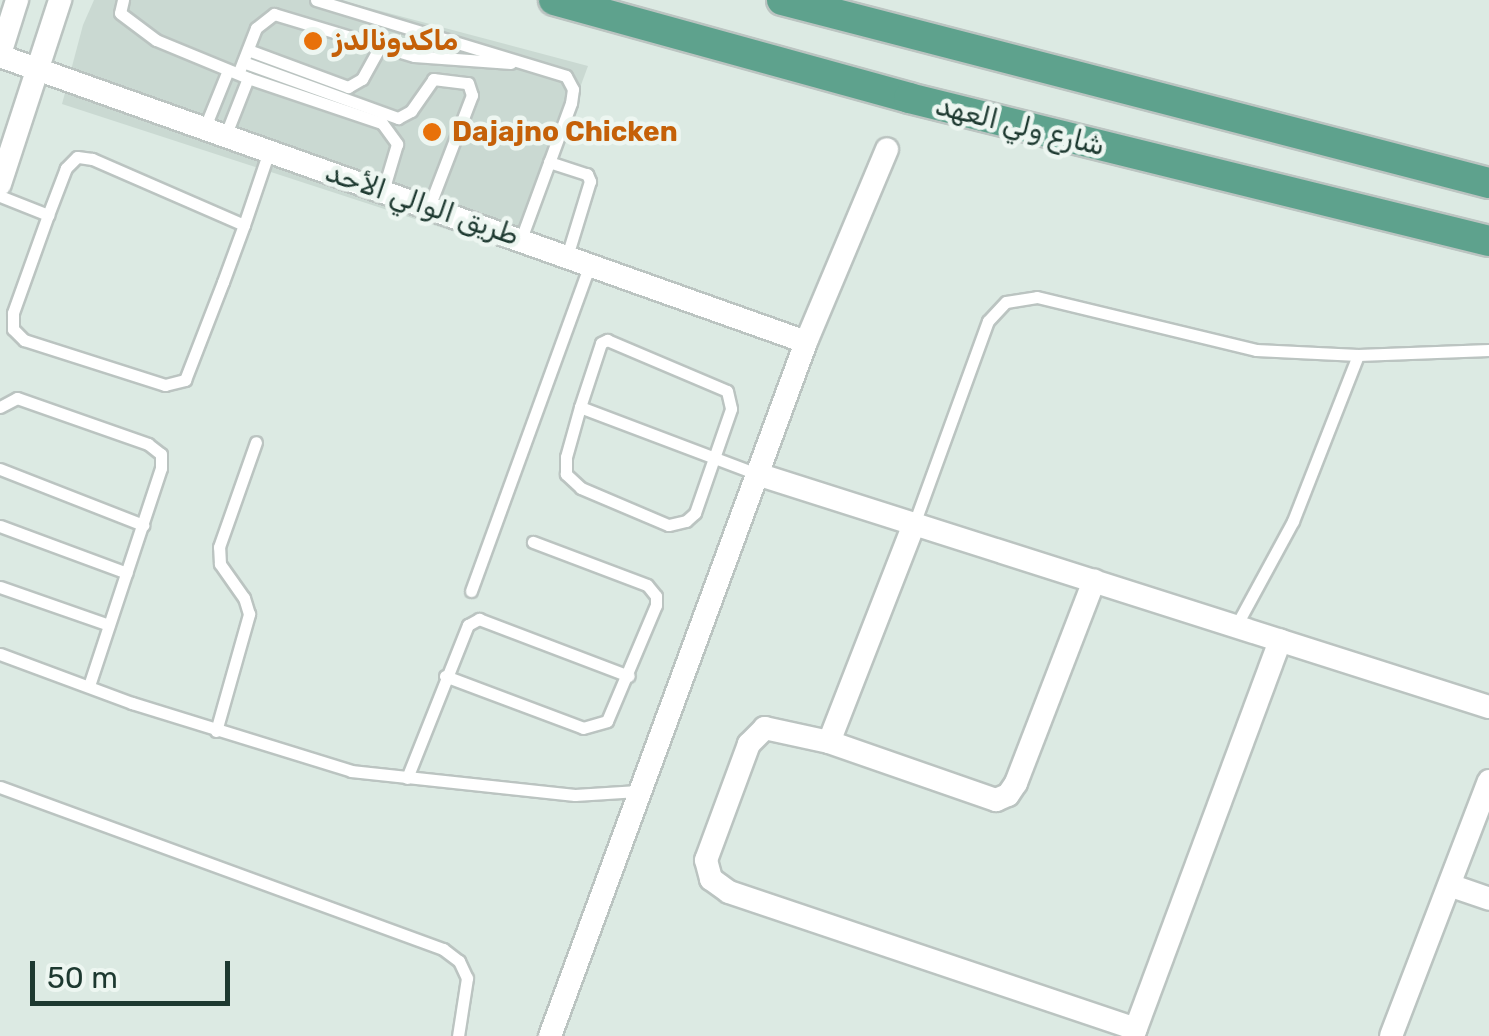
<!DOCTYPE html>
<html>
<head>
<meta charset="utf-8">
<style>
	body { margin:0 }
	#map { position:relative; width:1489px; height:1036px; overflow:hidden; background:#dceae3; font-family:Rubik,"Noto Naskh Arabic",sans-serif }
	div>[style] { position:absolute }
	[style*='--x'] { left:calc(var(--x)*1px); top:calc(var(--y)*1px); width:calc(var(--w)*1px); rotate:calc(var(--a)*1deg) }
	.built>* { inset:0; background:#cad9d2 }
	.roads { filter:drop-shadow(2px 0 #bbc4c1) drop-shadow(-2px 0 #bbc4c1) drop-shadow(0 2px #bbc4c1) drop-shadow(0 -2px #bbc4c1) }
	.service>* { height:11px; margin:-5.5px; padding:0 5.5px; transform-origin:5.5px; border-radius:5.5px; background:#fff }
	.minor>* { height:22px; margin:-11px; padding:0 11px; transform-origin:11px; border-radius:11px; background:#fff }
	.primary>* { height:30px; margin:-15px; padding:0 15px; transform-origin:15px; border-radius:15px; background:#5ea28d }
	.dots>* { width:28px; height:28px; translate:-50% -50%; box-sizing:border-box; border:5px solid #edf6f1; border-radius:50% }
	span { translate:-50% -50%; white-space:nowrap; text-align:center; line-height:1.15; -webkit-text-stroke:9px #edf6f1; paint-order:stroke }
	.food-label { font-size:28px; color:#c56008; font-weight:700 }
	.left { translate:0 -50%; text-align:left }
	.street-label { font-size:28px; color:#1d3930 }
	.scale { position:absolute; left:30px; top:961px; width:200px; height:45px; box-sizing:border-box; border:5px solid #1d3930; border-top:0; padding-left:12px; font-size:30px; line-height:35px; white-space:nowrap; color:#1d3930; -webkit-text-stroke:8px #edf6f1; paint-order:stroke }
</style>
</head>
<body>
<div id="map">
	<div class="built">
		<i style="clip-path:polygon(94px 0,339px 0,588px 66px,519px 253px,62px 104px,83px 25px)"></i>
	</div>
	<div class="roads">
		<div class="service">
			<i style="--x:123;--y:0;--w:13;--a:103"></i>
			<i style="--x:120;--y:13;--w:45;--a:36.9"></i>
			<i style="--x:156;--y:40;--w:100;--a:22.4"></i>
			<i style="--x:248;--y:78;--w:141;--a:18.6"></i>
			<i style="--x:382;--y:123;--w:26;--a:54"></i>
			<i style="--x:397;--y:144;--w:49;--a:106.6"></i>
			<i style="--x:316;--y:0;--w:261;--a:16.9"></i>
			<i style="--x:566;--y:76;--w:15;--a:62"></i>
			<i style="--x:573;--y:89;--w:14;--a:98"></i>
			<i style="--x:571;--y:103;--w:145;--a:110.2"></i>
			<i style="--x:248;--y:50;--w:107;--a:20.3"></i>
			<i style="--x:348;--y:87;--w:16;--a:-30"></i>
			<i style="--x:362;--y:79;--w:38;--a:-61"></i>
			<i style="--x:243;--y:62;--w:165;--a:19.9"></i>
			<i style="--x:398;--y:118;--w:15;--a:-28"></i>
			<i style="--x:411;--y:111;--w:39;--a:-55"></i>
			<i style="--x:433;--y:79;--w:35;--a:7"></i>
			<i style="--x:468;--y:83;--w:13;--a:72"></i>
			<i style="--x:472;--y:95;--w:120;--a:111"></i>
			<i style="--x:240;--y:69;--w:44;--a:-68.7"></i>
			<i style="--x:256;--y:28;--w:23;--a:-38"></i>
			<i style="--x:274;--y:14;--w:146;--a:16.7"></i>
			<i style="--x:414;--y:56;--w:97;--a:4.1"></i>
			<i style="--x:205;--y:127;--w:61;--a:-68"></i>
			<i style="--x:226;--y:134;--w:60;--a:-68.6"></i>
			<i style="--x:549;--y:162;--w:40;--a:18"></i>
			<i style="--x:587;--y:174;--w:8;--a:67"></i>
			<i style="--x:590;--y:181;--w:78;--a:107"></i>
			<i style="--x:0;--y:196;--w:52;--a:21.6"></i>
			<i style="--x:244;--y:225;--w:166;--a:-156.5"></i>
			<i style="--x:92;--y:159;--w:15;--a:-172"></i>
			<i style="--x:77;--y:157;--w:16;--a:135"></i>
			<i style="--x:66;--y:168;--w:50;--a:111"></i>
			<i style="--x:48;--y:215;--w:104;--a:109.7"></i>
			<i style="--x:13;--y:313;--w:16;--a:90"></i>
			<i style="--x:13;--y:329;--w:16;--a:45"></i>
			<i style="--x:24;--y:340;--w:148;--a:17.7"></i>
			<i style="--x:165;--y:385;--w:21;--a:-14"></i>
			<i style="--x:185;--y:380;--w:105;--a:-68.8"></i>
			<i style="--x:223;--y:282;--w:61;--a:-69.8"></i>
			<i style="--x:244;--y:225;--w:78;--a:-71.3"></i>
			<i style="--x:607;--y:340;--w:130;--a:23"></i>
			<i style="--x:727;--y:391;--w:18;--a:77"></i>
			<i style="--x:731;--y:409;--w:110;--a:109.1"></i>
			<i style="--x:695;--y:513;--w:12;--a:138"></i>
			<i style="--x:686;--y:521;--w:18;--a:167"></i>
			<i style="--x:668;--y:525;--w:95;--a:-157"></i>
			<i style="--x:581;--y:488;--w:21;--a:-137"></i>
			<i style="--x:566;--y:474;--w:17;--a:-90"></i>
			<i style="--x:566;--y:457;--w:52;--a:-74.4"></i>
			<i style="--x:580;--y:407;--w:67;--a:-71.8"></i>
			<i style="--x:601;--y:343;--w:7;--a:-27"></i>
			<i style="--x:0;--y:407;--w:19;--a:-28"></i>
			<i style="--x:17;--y:398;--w:139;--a:19.3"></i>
			<i style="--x:148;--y:444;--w:16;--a:38"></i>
			<i style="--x:161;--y:454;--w:14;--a:90"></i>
			<i style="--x:161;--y:468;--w:230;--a:108.3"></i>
			<i style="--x:580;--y:407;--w:189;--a:20.7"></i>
			<i style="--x:0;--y:469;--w:154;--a:21.4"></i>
			<i style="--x:914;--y:524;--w:216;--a:-70"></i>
			<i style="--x:988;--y:321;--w:26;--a:-47"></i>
			<i style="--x:1006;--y:302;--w:31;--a:-9"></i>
			<i style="--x:1037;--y:297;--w:225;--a:13.6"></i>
			<i style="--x:1256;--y:350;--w:102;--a:2.8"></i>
			<i style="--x:1358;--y:355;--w:131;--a:-2.2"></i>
			<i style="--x:0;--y:526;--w:135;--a:20.3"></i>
			<i style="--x:0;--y:587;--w:115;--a:19.2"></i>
			<i style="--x:471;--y:591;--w:348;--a:-70"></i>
			<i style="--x:1236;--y:626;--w:119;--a:-61.5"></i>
			<i style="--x:1293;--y:521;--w:178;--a:-68.6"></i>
			<i style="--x:0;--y:654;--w:141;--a:20.4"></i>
			<i style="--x:132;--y:703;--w:229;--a:17.2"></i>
			<i style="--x:351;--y:771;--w:225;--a:6.1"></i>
			<i style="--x:575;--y:795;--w:63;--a:-3.6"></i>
			<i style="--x:445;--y:676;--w:147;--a:20.6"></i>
			<i style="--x:583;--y:728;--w:25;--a:-16"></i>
			<i style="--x:607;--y:721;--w:126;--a:-67.1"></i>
			<i style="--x:656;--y:605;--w:9;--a:-90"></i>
			<i style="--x:656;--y:596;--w:14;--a:-129"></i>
			<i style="--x:647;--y:585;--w:122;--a:-159.3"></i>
			<i style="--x:216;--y:731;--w:122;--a:-74.2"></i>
			<i style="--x:249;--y:614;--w:17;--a:-107"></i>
			<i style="--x:244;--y:598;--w:42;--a:-125.2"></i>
			<i style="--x:220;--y:564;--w:17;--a:-93"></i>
			<i style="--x:219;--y:547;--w:111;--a:-70.6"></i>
			<i style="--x:407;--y:778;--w:165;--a:-68.3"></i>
			<i style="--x:468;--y:625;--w:13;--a:-29"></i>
			<i style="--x:479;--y:619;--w:160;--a:20.8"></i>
			<i style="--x:0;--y:787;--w:472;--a:20.1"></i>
			<i style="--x:443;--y:949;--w:20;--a:37"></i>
			<i style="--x:459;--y:961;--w:19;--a:65"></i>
			<i style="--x:467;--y:978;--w:59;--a:98.8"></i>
		</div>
		<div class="minor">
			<i style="--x:0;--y:54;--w:57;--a:-72.5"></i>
			<i style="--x:0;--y:56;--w:855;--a:19.54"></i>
			<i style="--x:0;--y:184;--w:194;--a:-71.9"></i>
			<i style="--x:757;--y:474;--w:768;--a:17.66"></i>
			<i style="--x:914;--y:524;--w:234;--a:111.3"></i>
			<i style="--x:829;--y:742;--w:177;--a:19.2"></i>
			<i style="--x:996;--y:800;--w:13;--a:-23"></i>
			<i style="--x:1008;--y:795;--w:14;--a:-56"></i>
			<i style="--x:1016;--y:783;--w:217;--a:-68.9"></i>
			<i style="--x:829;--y:742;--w:66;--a:-167.7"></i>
			<i style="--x:765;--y:728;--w:23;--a:135"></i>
			<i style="--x:749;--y:744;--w:124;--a:110.3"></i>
			<i style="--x:706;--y:860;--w:20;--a:75"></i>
			<i style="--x:711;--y:879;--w:22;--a:36"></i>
			<i style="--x:729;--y:892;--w:429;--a:18.6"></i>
			<i style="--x:1452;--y:886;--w:39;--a:19"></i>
			<i style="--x:550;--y:1036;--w:740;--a:-69.75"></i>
			<i style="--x:806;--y:342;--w:209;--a:-67.2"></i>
			<i style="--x:1133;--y:1036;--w:422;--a:-69.6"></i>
			<i style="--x:1391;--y:1036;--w:273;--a:-69"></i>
		</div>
		<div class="primary">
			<i style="--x:554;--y:0;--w:368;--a:15.4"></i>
			<i style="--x:909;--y:98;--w:597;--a:13.85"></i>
			<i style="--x:782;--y:0;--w:730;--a:14.51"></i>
		</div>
	</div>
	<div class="dots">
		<i style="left:313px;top:41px;background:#e8710a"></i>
		<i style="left:432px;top:132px;background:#e8710a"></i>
	</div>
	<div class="food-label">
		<span class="left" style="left:333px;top:41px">ماكدونالدز</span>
		<span class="left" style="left:452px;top:132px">Dajajno Chicken</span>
	</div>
	<div class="street-label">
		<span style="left:1020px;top:126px;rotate:14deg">شارع ولي العهد</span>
		<span style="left:422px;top:204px;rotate:19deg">طريق الوالي الأحد</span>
	</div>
	<div class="scale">50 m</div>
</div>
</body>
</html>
